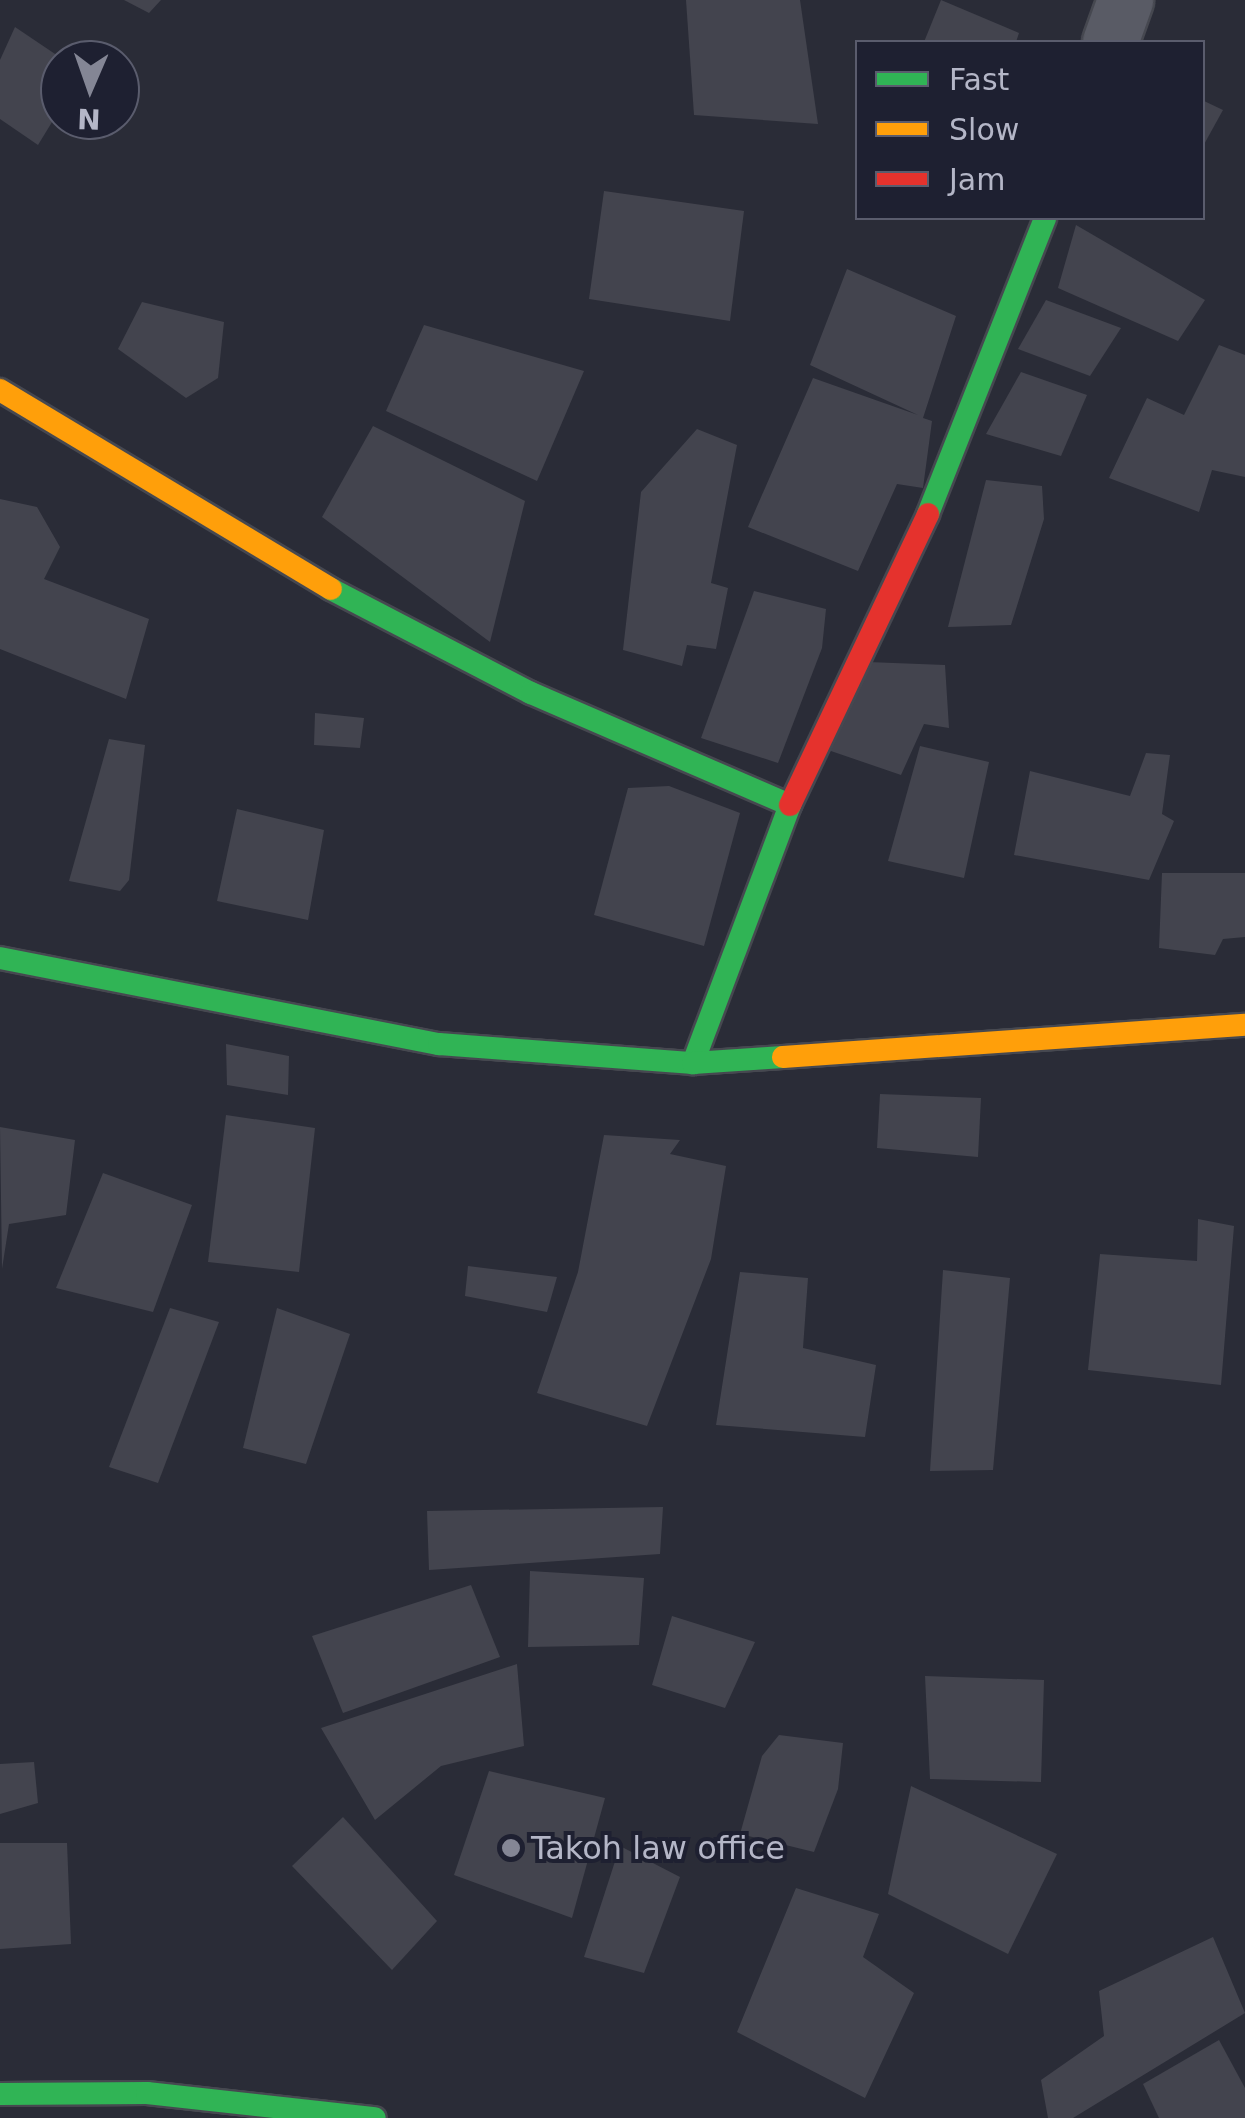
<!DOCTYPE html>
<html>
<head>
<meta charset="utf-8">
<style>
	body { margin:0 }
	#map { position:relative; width:1245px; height:2118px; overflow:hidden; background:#2a2c37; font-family:"DejaVu Sans",sans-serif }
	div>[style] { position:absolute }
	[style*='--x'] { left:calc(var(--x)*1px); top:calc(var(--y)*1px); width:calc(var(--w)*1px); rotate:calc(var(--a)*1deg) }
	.building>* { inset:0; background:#43444e }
	.roads { filter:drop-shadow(2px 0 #464850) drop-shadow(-2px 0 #464850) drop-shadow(0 2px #464850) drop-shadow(0 -2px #464850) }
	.street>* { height:55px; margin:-27.5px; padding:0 27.5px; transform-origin:27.5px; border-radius:27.5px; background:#595b65 }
	.fast>* { height:22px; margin:-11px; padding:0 11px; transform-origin:11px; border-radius:11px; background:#30b455 }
	.slow>* { height:22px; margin:-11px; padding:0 11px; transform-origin:11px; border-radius:11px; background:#ff9f0a }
	.jam>* { height:22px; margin:-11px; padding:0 11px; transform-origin:11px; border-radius:11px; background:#e5322d }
	.dots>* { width:28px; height:28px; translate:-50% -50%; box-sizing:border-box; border:5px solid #1e2031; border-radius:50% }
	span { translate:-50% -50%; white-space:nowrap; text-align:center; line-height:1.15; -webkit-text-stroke:8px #1e2031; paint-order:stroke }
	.poi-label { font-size:32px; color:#b4b6c7 }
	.left { translate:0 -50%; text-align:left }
	.legend { position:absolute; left:855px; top:40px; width:350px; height:180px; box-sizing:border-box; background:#1e2031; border:2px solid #5a5c6d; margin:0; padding:12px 18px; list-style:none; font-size:30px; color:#b4b6c7 }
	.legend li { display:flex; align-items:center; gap:20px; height:50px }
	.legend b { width:50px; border:2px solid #5a5c6d }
	.north { position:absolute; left:40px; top:40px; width:100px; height:100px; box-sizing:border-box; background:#1e2031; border:2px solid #5a5c6d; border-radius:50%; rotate:182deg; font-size:28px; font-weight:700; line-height:40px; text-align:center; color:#b4b6c7 }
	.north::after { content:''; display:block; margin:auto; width:35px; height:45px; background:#848695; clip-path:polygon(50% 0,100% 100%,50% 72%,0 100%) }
</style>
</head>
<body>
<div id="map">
	<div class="building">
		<i style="clip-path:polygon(124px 0,161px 0,149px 13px)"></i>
		<i style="clip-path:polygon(686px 0,800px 0,818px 124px,694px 115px)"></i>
		<i style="clip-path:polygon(941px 0,1019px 33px,1016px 42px,924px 42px)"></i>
		<i style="clip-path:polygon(15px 27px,64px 60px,60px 109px,38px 145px,0 119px,0 60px)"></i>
		<i style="clip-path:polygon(1202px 100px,1223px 110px,1202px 148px)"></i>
		<i style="clip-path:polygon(604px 191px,744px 211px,730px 321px,589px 299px)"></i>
		<i style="clip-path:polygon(1076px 225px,1205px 300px,1178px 341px,1058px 288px)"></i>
		<i style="clip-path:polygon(847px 269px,956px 316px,923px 418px,932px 421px,923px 488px,897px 484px,858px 571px,748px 527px,813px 378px,918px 415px,810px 365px)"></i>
		<i style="clip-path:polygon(1046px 300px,1121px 328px,1090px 376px,1018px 349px)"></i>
		<i style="clip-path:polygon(142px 302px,224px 322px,218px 378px,186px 398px,118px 349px)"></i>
		<i style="clip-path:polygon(424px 325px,584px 371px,537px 481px,386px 411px)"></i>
		<i style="clip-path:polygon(1219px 345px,1245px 355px,1245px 477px,1212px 470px,1199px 512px,1109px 478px,1147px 398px,1184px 415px)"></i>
		<i style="clip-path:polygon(1021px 372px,1087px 395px,1061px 456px,986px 434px)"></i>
		<i style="clip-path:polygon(373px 426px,525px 501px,490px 642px,322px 517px)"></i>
		<i style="clip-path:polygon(697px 429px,737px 445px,711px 583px,728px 588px,716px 649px,687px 645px,682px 666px,623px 650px,641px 492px)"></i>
		<i style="clip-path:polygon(986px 480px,1042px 486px,1044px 519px,1011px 625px,948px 627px)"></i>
		<i style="clip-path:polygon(0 499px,37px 507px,60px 547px,44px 579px,149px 619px,126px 699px,0 649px)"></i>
		<i style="clip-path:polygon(754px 591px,826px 609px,822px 648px,778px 763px,701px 738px)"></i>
		<i style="clip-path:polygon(868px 662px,945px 665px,949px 728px,924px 724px,901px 775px,828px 750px)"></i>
		<i style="clip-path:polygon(315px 713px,364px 718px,360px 748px,314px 745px)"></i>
		<i style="clip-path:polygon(109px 739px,145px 745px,129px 880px,120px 891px,69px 881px)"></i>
		<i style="clip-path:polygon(920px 746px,989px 762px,964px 878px,888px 861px)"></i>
		<i style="clip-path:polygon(1146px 753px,1170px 755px,1162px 814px,1174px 821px,1149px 880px,1014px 855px,1030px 771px,1130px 796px)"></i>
		<i style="clip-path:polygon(669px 786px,740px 813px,704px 946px,594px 915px,628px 788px)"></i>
		<i style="clip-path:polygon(237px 809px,324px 830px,308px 920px,217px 901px)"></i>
		<i style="clip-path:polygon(1162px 873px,1245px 873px,1245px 937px,1223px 939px,1215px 955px,1159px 948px)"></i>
		<i style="clip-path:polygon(226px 1044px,289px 1056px,288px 1095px,227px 1085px)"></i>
		<i style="clip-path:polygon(880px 1094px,981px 1098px,978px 1157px,877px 1148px)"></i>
		<i style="clip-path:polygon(226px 1115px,315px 1128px,299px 1272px,208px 1262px)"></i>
		<i style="clip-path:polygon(0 1127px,75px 1140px,66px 1215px,9px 1224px,2px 1269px)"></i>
		<i style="clip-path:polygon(604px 1135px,680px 1140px,670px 1154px,726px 1166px,711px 1259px,647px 1426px,537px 1393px,578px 1272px)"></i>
		<i style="clip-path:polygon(103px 1173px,192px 1205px,153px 1312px,56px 1288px)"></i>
		<i style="clip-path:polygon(1198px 1219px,1234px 1226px,1221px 1385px,1088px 1370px,1100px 1254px,1197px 1261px)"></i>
		<i style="clip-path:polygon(468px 1266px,557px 1277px,547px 1312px,465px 1296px)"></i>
		<i style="clip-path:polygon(943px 1270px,1010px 1278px,993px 1470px,930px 1471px)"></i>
		<i style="clip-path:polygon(740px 1272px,808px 1278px,803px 1348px,876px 1365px,865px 1437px,716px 1425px)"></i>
		<i style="clip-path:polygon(170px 1308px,219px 1322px,158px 1483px,109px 1467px)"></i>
		<i style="clip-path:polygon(277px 1308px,350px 1334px,306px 1464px,243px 1448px)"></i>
		<i style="clip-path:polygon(663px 1507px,660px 1554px,429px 1570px,427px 1511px)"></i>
		<i style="clip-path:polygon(530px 1571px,644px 1578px,639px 1645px,528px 1647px)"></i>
		<i style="clip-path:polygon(471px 1585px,500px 1657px,343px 1713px,312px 1636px)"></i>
		<i style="clip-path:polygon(672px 1616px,755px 1642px,725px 1708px,652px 1685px)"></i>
		<i style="clip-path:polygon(517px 1664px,524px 1746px,441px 1766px,375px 1820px,321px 1728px)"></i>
		<i style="clip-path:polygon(925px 1676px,1044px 1680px,1041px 1782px,930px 1779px)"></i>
		<i style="clip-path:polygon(779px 1735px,843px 1743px,838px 1789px,814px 1852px,740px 1834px,762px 1756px)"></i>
		<i style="clip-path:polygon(34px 1762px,38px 1803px,0 1814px,0 1764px)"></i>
		<i style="clip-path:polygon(489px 1771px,605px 1798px,572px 1918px,454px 1875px)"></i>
		<i style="clip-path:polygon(911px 1786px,1057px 1854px,1008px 1954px,888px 1894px)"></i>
		<i style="clip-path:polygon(343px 1817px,437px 1921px,392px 1970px,292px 1866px)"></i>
		<i style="clip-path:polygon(0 1843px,67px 1843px,71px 1944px,0 1949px)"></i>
		<i style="clip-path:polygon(620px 1846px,680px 1877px,644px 1973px,584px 1957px)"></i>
		<i style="clip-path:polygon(796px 1888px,879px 1914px,863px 1957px,914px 1993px,865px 2098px,737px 2032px)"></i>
		<i style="clip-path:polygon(1213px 1937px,1245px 2013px,1073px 2118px,1048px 2118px,1041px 2080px,1104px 2036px,1099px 1991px)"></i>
		<i style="clip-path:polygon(1219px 2040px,1245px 2088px,1245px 2118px,1159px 2118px,1143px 2084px)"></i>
	</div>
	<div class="roads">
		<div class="street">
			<i style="--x:1110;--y:42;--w:45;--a:-70.3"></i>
		</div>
		<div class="fast">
			<i style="--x:928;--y:514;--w:318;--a:-68.4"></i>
			<i style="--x:331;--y:589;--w:225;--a:27.5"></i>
			<i style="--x:531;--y:693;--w:282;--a:23.4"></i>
			<i style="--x:790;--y:805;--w:276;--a:110.6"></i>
			<i style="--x:0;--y:958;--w:447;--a:11.1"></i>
			<i style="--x:439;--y:1044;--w:255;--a:4.3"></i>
			<i style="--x:693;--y:1063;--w:90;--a:-3.8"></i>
			<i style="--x:0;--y:2094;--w:147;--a:-0.4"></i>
			<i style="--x:147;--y:2093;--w:229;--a:6.3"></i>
		</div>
		<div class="slow">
			<i style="--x:0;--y:390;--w:386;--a:31"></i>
			<i style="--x:783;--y:1057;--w:463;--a:-4"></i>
		</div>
		<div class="jam">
			<i style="--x:790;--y:805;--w:322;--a:-64.6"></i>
		</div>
	</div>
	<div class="dots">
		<i style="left:511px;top:1848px;background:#848695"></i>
	</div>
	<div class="poi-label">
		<span class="left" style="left:531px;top:1848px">Takoh law office</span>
	</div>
	<ul class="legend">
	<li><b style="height:12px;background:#30b455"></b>Fast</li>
	<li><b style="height:12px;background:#ff9f0a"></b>Slow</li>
	<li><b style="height:12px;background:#e5322d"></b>Jam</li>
	</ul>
	<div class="north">N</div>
</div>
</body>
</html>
